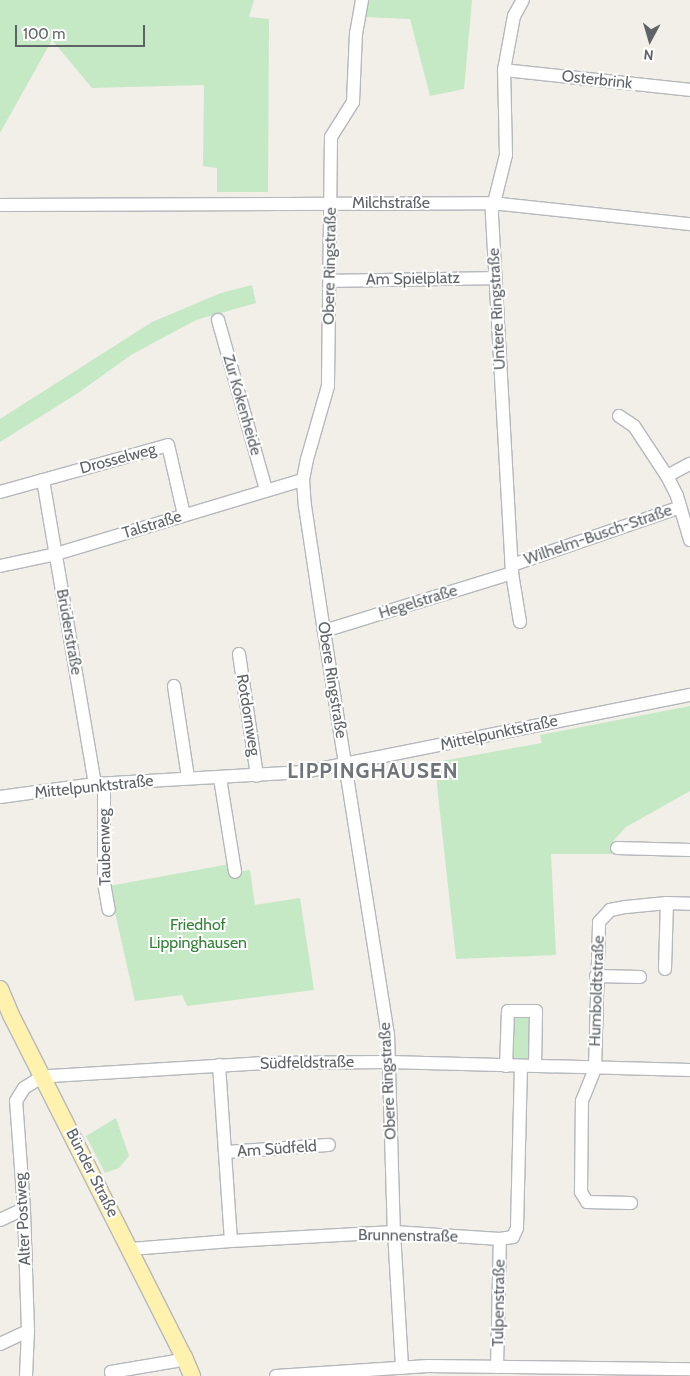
<!DOCTYPE html>
<html>
<head>
<meta charset="utf-8">
<style>
	body { margin:0 }
	#map { position:relative; width:690px; height:1376px; overflow:hidden; background:#f1efe8; font-family:Cabin,sans-serif }
	div>[style] { position:absolute }
	[style*='--x'] { left:calc(var(--x)*1px); top:calc(var(--y)*1px); width:calc(var(--w)*1px); rotate:calc(var(--a)*1deg) }
	.green>* { inset:0; background:#c5e8c5 }
	.roads { filter:drop-shadow(1px 0 #b5b8bc) drop-shadow(-1px 0 #b5b8bc) drop-shadow(0 1px #b5b8bc) drop-shadow(0 -1px #b5b8bc) }
	.minor>* { height:12px; margin:-6px; padding:0 6px; transform-origin:6px; border-radius:6px; background:#fff }
	.major>* { height:16px; margin:-8px; padding:0 8px; transform-origin:8px; border-radius:8px; background:#fff2af }
	span { translate:-50% -50%; white-space:nowrap; text-align:center; line-height:1.15; -webkit-text-stroke:4px #fff; paint-order:stroke }
	.street-label { font-size:16px; color:#5f6368 }
	.park-label { font-size:16px; color:#348238 }
	.district-label { font-size:21px; color:#70757a; font-weight:700; letter-spacing:1px }
	.north { position:absolute; left:625px; top:15px; width:50px; height:50px; -webkit-text-stroke:4px #fff; paint-order:stroke; rotate:186deg; font-size:14px; font-weight:700; line-height:20px; text-align:center; color:#5f6368 }
	.north::after { content:''; display:block; margin:auto; width:18px; height:22px; background:#5f6368; clip-path:polygon(50% 0,100% 100%,50% 72%,0 100%) }
	.scale { position:absolute; left:15px; top:25px; width:130px; height:22px; box-sizing:border-box; border:2px solid #5f6368; border-top:0; padding-left:6px; font-size:15px; line-height:18px; white-space:nowrap; color:#5f6368; -webkit-text-stroke:4px #fff; paint-order:stroke }
</style>
</head>
<body>
<div id="map">
	<div class="green">
		<i style="clip-path:polygon(0 0,254px 0,249px 17px,269px 19px,268px 192px,217px 192px,217px 168px,203px 166px,204px 85px,92px 88px,52px 40px,0 133px)"></i>
		<i style="clip-path:polygon(366px 0,472px 0,464px 89px,430px 96px,410px 19px,364px 17px)"></i>
		<i style="clip-path:polygon(252px 285px,256px 303px,196px 320px,131px 355px,78px 393px,0 442px,0 419px,152px 322px,221px 293px)"></i>
		<i style="clip-path:polygon(690px 706px,690px 791px,626px 827px,613px 841px,612px 854px,551px 854px,556px 955px,456px 959px,437px 785px,437px 773px,443px 770px,442px 761px,542px 743px,540px 735px)"></i>
		<i style="clip-path:polygon(230px 864px,231px 873px,250px 870px,255px 905px,300px 898px,314px 990px,187px 1006px,182px 995px,135px 1001px,109px 886px)"></i>
		<i style="clip-path:polygon(525px 1014px,531px 1018px,530px 1061px,512px 1061px,513px 1018px)"></i>
		<i style="clip-path:polygon(116px 1118px,129px 1156px,119px 1168px,105px 1173px,86px 1136px)"></i>
	</div>
	<div class="roads">
		<div class="minor">
			<i style="--x:362;--y:0;--w:34;--a:100"></i>
			<i style="--x:356;--y:33;--w:69;--a:92.5"></i>
			<i style="--x:353;--y:102;--w:41;--a:122.2"></i>
			<i style="--x:331;--y:137;--w:249;--a:90.7"></i>
			<i style="--x:328;--y:386;--w:76;--a:106"></i>
			<i style="--x:307;--y:459;--w:21;--a:101"></i>
			<i style="--x:303;--y:480;--w:26;--a:86"></i>
			<i style="--x:305;--y:506;--w:126;--a:81.4"></i>
			<i style="--x:324;--y:631;--w:408;--a:81"></i>
			<i style="--x:388;--y:1034;--w:198;--a:88.3"></i>
			<i style="--x:394;--y:1232;--w:136;--a:86.6"></i>
			<i style="--x:504;--y:70;--w:187;--a:6.1"></i>
			<i style="--x:0;--y:205;--w:492;--a:-0.2"></i>
			<i style="--x:492;--y:203;--w:199;--a:6.1"></i>
			<i style="--x:330;--y:281;--w:165;--a:-1"></i>
			<i style="--x:218;--y:320;--w:177;--a:74.2"></i>
			<i style="--x:619;--y:416;--w:18;--a:34"></i>
			<i style="--x:634;--y:426;--w:60;--a:56.6"></i>
			<i style="--x:667;--y:476;--w:22;--a:63"></i>
			<i style="--x:677;--y:496;--w:46;--a:73.5"></i>
			<i style="--x:667;--y:476;--w:26;--a:-28"></i>
			<i style="--x:43;--y:480;--w:308;--a:80.3"></i>
			<i style="--x:0;--y:492;--w:174;--a:-15.6"></i>
			<i style="--x:168;--y:445;--w:72;--a:77.1"></i>
			<i style="--x:512;--y:565;--w:178;--a:-19"></i>
			<i style="--x:0;--y:566;--w:57;--a:-12.1"></i>
			<i style="--x:56;--y:554;--w:258;--a:-16.7"></i>
			<i style="--x:520;--y:622;--w:50;--a:-99.3"></i>
			<i style="--x:512;--y:573;--w:363;--a:-93.2"></i>
			<i style="--x:492;--y:211;--w:58;--a:-76"></i>
			<i style="--x:506;--y:155;--w:85;--a:-91.3"></i>
			<i style="--x:504;--y:70;--w:55;--a:-79.5"></i>
			<i style="--x:514;--y:16;--w:18;--a:-61"></i>
			<i style="--x:324;--y:631;--w:197;--a:-17.1"></i>
			<i style="--x:239;--y:654;--w:123;--a:81.6"></i>
			<i style="--x:174;--y:686;--w:93;--a:81.3"></i>
			<i style="--x:220;--y:778;--w:95;--a:80.9"></i>
			<i style="--x:104;--y:784;--w:99;--a:90"></i>
			<i style="--x:104;--y:883;--w:27;--a:80"></i>
			<i style="--x:0;--y:797;--w:96;--a:-7.8"></i>
			<i style="--x:95;--y:784;--w:209;--a:-3.3"></i>
			<i style="--x:304;--y:772;--w:394;--a:-11.3"></i>
			<i style="--x:617;--y:848;--w:73;--a:1.6"></i>
			<i style="--x:665;--y:969;--w:66;--a:-88.3"></i>
			<i style="--x:596;--y:976;--w:44;--a:1.3"></i>
			<i style="--x:219;--y:1065;--w:176;--a:86.1"></i>
			<i style="--x:506;--y:1066;--w:55;--a:-87.9"></i>
			<i style="--x:508;--y:1011;--w:28;--a:0"></i>
			<i style="--x:536;--y:1011;--w:55;--a:91"></i>
			<i style="--x:225;--y:1152;--w:104;--a:-3.9"></i>
			<i style="--x:631;--y:1203;--w:44;--a:-178.7"></i>
			<i style="--x:587;--y:1202;--w:12;--a:-121"></i>
			<i style="--x:581;--y:1192;--w:91;--a:-89.4"></i>
			<i style="--x:582;--y:1101;--w:35;--a:-68"></i>
			<i style="--x:595;--y:1068;--w:146;--a:-88.4"></i>
			<i style="--x:599;--y:922;--w:16;--a:-47"></i>
			<i style="--x:610;--y:910;--w:16;--a:-11"></i>
			<i style="--x:626;--y:907;--w:41;--a:-5.6"></i>
			<i style="--x:667;--y:903;--w:23;--a:2"></i>
			<i style="--x:0;--y:1220;--w:26;--a:-25"></i>
			<i style="--x:131;--y:1249;--w:100;--a:-4.6"></i>
			<i style="--x:231;--y:1241;--w:163;--a:-3.2"></i>
			<i style="--x:394;--y:1232;--w:106;--a:3.8"></i>
			<i style="--x:500;--y:1239;--w:13;--a:-9"></i>
			<i style="--x:513;--y:1237;--w:10;--a:-66"></i>
			<i style="--x:517;--y:1228;--w:162;--a:-88.6"></i>
			<i style="--x:0;--y:1344;--w:31;--a:-25"></i>
			<i style="--x:497;--y:1367;--w:128;--a:-88.7"></i>
			<i style="--x:26;--y:1376;--w:45;--a:-87.5"></i>
			<i style="--x:28;--y:1331;--w:122;--a:-91.9"></i>
			<i style="--x:24;--y:1209;--w:108;--a:-94.2"></i>
			<i style="--x:16;--y:1101;--w:15;--a:-58"></i>
			<i style="--x:24;--y:1088;--w:15;--a:-32"></i>
			<i style="--x:37;--y:1080;--w:15;--a:-16"></i>
			<i style="--x:51;--y:1076;--w:214;--a:-3.5"></i>
			<i style="--x:265;--y:1063;--w:123;--a:-0.5"></i>
			<i style="--x:388;--y:1062;--w:302;--a:1.5"></i>
			<i style="--x:112;--y:1376;--w:4;--a:-104"></i>
			<i style="--x:111;--y:1372;--w:66;--a:-9.6"></i>
			<i style="--x:176;--y:1361;--w:9;--a:-27"></i>
			<i style="--x:276;--y:1376;--w:152;--a:-3.8"></i>
			<i style="--x:428;--y:1366;--w:262;--a:0.7"></i>
		</div>
		<div class="major">
			<i style="--x:0;--y:989;--w:28;--a:67"></i>
			<i style="--x:11;--y:1015;--w:383;--a:63.2"></i>
			<i style="--x:184;--y:1357;--w:21;--a:67"></i>
		</div>
	</div>
	<div class="street-label">
		<span style="left:597px;top:80px;rotate:6deg">Osterbrink</span>
		<span style="left:391px;top:203px">Milchstraße</span>
		<span style="left:330px;top:266px;rotate:-89deg">Obere Ringstraße</span>
		<span style="left:413px;top:279px;rotate:-1deg">Am Spielplatz</span>
		<span style="left:497px;top:309px;rotate:-93deg">Untere Ringstraße</span>
		<span style="left:242px;top:405px;rotate:74deg">Zur Kokenheide</span>
		<span style="left:118px;top:459px;rotate:-15deg">Drosselweg</span>
		<span style="left:152px;top:525px;rotate:-17deg">Talstraße</span>
		<span style="left:598px;top:535px;rotate:-19deg">Wilhelm-Busch-Straße</span>
		<span style="left:418px;top:602px;rotate:-17deg">Hegelstraße</span>
		<span style="left:69px;top:632px;rotate:80deg">Brüderstraße</span>
		<span style="left:332px;top:680px;rotate:81deg">Obere Ringstraße</span>
		<span style="left:248px;top:715px;rotate:81deg">Rotdornweg</span>
		<span style="left:499px;top:733px;rotate:-12deg">Mittelpunktstraße</span>
		<span style="left:94px;top:787px;rotate:-6deg">Mittelpunktstraße</span>
		<span style="left:105px;top:847px;rotate:-91deg">Taubenweg</span>
		<span style="left:597px;top:991px;rotate:-88deg">Humboldtstraße</span>
		<span style="left:307px;top:1063px;rotate:-1deg">Südfeldstraße</span>
		<span style="left:388px;top:1081px;rotate:-93deg">Obere Ringstraße</span>
		<span style="left:277px;top:1149px;rotate:-4deg">Am Südfeld</span>
		<span style="left:92px;top:1173px;rotate:63deg">Bünder Straße</span>
		<span style="left:23px;top:1219px;rotate:-93deg">Alter Postweg</span>
		<span style="left:408px;top:1236px;rotate:1deg">Brunnenstraße</span>
		<span style="left:499px;top:1303px;rotate:-89deg">Tulpenstraße</span>
	</div>
	<div class="park-label">
		<span style="left:198px;top:934px">Friedhof<br>Lippinghausen</span>
	</div>
	<div class="district-label">
		<span style="left:373px;top:771px">LIPPINGHAUSEN</span>
	</div>
	<div class="north">N</div>
	<div class="scale">100 m</div>
</div>
</body>
</html>
